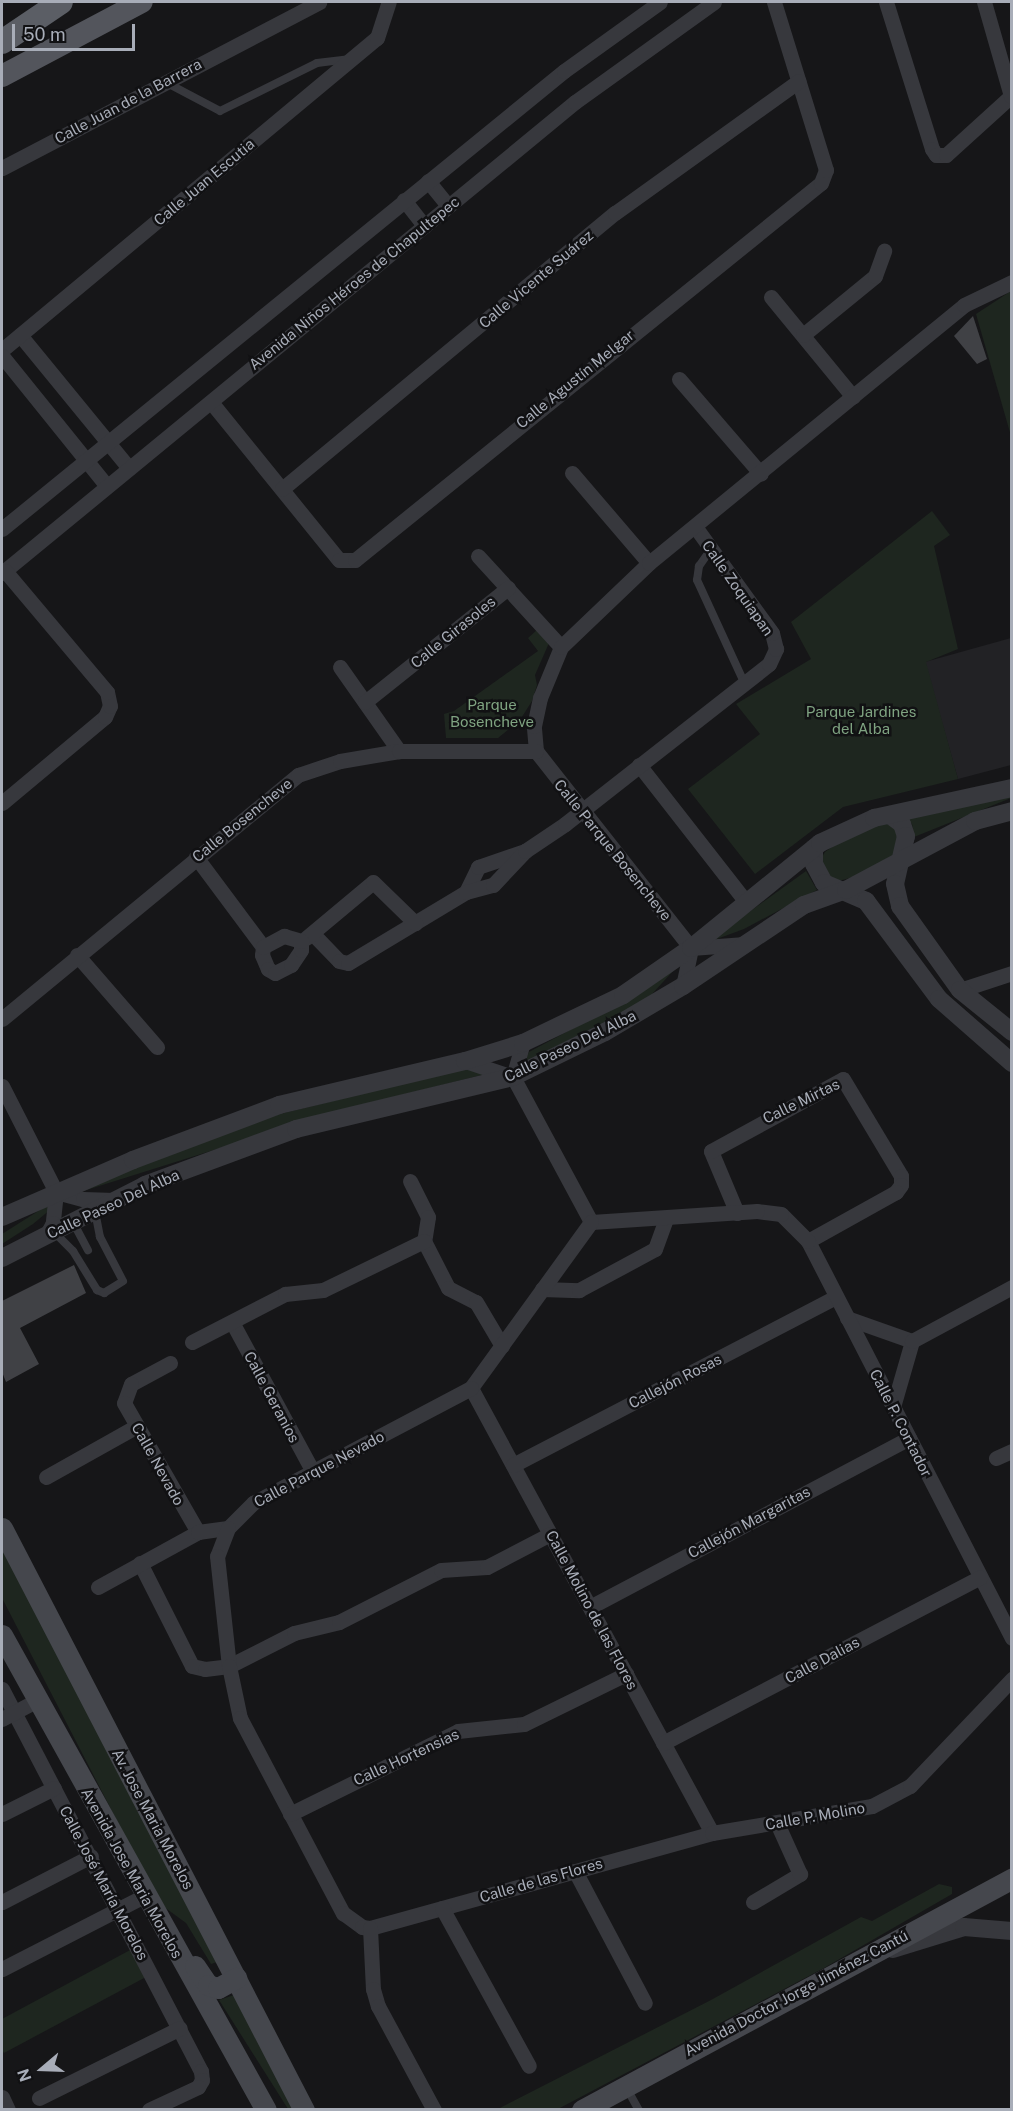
<!DOCTYPE html>
<html>
<head>
<meta charset="utf-8">
<style>
	body { margin:0 }
	#map { position:relative; width:1013px; height:2111px; overflow:hidden; background:#161618; font-family:"Public Sans",sans-serif }
	div>[style] { position:absolute }
	[style*='--x'] { left:calc(var(--x)*1px); top:calc(var(--y)*1px); width:calc(var(--w)*1px); rotate:calc(var(--a)*1deg) }
	.built>* { inset:0; background:#222225 }
	.green>* { inset:0; background:#1e261f }
	.building>* { inset:0; background:#404145 }
	.service>* { height:8px; margin:-4px; padding:0 4px; transform-origin:4px; border-radius:4px; background:#37383d }
	.minor>* { height:15px; margin:-7.5px; padding:0 7.5px; transform-origin:7.5px; border-radius:7.5px; background:#37383d }
	.tertiary>* { height:18px; margin:-9px; padding:0 9px; transform-origin:9px; border-radius:9px; background:#37383d }
	.secondary>* { height:21px; margin:-10.5px; padding:0 10.5px; transform-origin:10.5px; border-radius:10.5px; background:#45474d }
	.primary>* { height:22px; margin:-11px; padding:0 11px; transform-origin:11px; border-radius:11px; background:#53555c }
	.trunk>* { height:24px; margin:-12px; padding:0 12px; transform-origin:12px; border-radius:12px; background:#5b5e65 }
	span { translate:-50% -50%; white-space:nowrap; text-align:center; line-height:1.15; -webkit-text-stroke:5px #111113; paint-order:stroke }
	.street-label { font-size:15px; color:#a8adb8 }
	.park-label { font-size:15px; color:#7fa381 }
	.frame { position:absolute; inset:0; border:3px solid #a8adb8; pointer-events:none }
	.north { position:absolute; left:12px; top:2039px; width:60px; height:60px; -webkit-text-stroke:4px #111113; paint-order:stroke; rotate:251deg; font-size:16px; font-weight:700; line-height:24px; text-align:center; color:#a8adb8 }
	.north::after { content:''; display:block; margin:auto; width:21px; height:27px; background:#a8adb8; clip-path:polygon(50% 0,100% 100%,50% 72%,0 100%) }
	.scale { position:absolute; left:12px; top:24px; width:123px; height:27px; box-sizing:border-box; border:3px solid #a8adb8; border-top:0; padding-left:8px; font-size:18px; line-height:21px; white-space:nowrap; color:#a8adb8; -webkit-text-stroke:4px #111113; paint-order:stroke }
</style>
</head>
<body>
<div id="map">
	<div class="built">
		<i style="clip-path:polygon(1011px 638px,1011px 765px,958px 779px,925px 662px)"></i>
	</div>
	<div class="green">
		<i style="clip-path:polygon(1011px 291px,1011px 436px,976px 314px)"></i>
		<i style="clip-path:polygon(932px 511px,950px 535px,934px 546px,958px 649px,926px 662px,958px 779px,843px 807px,755px 874px,688px 789px,760px 734px,736px 704px,811px 659px,791px 622px)"></i>
		<i style="clip-path:polygon(538px 629px,549px 643px,535px 675px,537px 685px,532px 701px,520px 720px,498px 738px,446px 738px,444px 714px,454px 711px,538px 651px,528px 638px)"></i>
		<i style="clip-path:polygon(1011px 792px,1011px 798px,914px 837px,912px 824px,905px 818px)"></i>
		<i style="clip-path:polygon(887px 823px,901px 835px,893px 855px,857px 876px,835px 882px,828px 879px,820px 860px,825px 852px,846px 837px)"></i>
		<i style="clip-path:polygon(806px 871px,817px 890px,744px 929px,706px 943px)"></i>
		<i style="clip-path:polygon(685px 958px,652px 994px,631px 1009px,523px 1063px,529px 1052px,613px 1007px)"></i>
		<i style="clip-path:polygon(462px 1069px,490px 1073px,341px 1110px,80px 1192px,86px 1185px,252px 1121px)"></i>
		<i style="clip-path:polygon(51px 1203px,51px 1209px,33px 1224px,2px 1244px,2px 1234px)"></i>
		<i style="clip-path:polygon(2px 1543px,217px 1962px,211px 1964px,186px 1923px,160px 1904px,2px 1598px)"></i>
		<i style="clip-path:polygon(939px 1884px,952px 1887px,952px 1894px,824px 1968px,558px 2109px,496px 2110px,711px 2000px,861px 1917px,872px 1921px)"></i>
		<i style="clip-path:polygon(132px 1949px,146px 1977px,4px 2053px,2px 2050px,2px 2019px)"></i>
		<i style="clip-path:polygon(234px 1995px,293px 2109px,288px 2109px,219px 2000px)"></i>
	</div>
	<div class="building">
		<i style="clip-path:polygon(973px 316px,987px 359px,977px 364px,954px 336px)"></i>
		<i style="clip-path:polygon(74px 1265px,86px 1293px,20px 1328px,39px 1364px,6px 1382px,2px 1372px,2px 1301px)"></i>
	</div>
	<div class="service">
		<i style="--x:167;--y:83;--w:60;--a:27.8"></i>
		<i style="--x:220;--y:111;--w:108;--a:-26.3"></i>
		<i style="--x:317;--y:63;--w:32;--a:-7"></i>
		<i style="--x:711;--y:549;--w:21;--a:125"></i>
		<i style="--x:699;--y:566;--w:14;--a:98"></i>
		<i style="--x:697;--y:580;--w:112;--a:65.3"></i>
		<i style="--x:73;--y:1222;--w:32;--a:62"></i>
		<i style="--x:54;--y:1232;--w:27;--a:45"></i>
		<i style="--x:73;--y:1251;--w:46;--a:58.4"></i>
		<i style="--x:97;--y:1290;--w:8;--a:23"></i>
		<i style="--x:104;--y:1293;--w:22;--a:-32"></i>
		<i style="--x:123;--y:1281;--w:50;--a:-117.6"></i>
		<i style="--x:100;--y:1237;--w:25;--a:-101"></i>
		<i style="--x:626;--y:2087;--w:26;--a:61"></i>
	</div>
	<div class="minor">
		<i style="--x:886;--y:2;--w:154;--a:72.6"></i>
		<i style="--x:932;--y:149;--w:7;--a:56"></i>
		<i style="--x:936;--y:155;--w:10;--a:0"></i>
		<i style="--x:946;--y:155;--w:88;--a:-42.2"></i>
		<i style="--x:1011;--y:96;--w:98;--a:-106"></i>
		<i style="--x:2;--y:168;--w:358;--a:-27.6"></i>
		<i style="--x:428;--y:181;--w:32;--a:51"></i>
		<i style="--x:404;--y:200;--w:33;--a:52"></i>
		<i style="--x:771;--y:297;--w:129;--a:50.6"></i>
		<i style="--x:20;--y:335;--w:172;--a:50.7"></i>
		<i style="--x:803;--y:335;--w:93;--a:-39.3"></i>
		<i style="--x:875;--y:276;--w:27;--a:-70"></i>
		<i style="--x:2;--y:350;--w:488;--a:-39.8"></i>
		<i style="--x:377;--y:38;--w:38;--a:-72"></i>
		<i style="--x:2;--y:356;--w:167;--a:51.1"></i>
		<i style="--x:679;--y:379;--w:125;--a:49.2"></i>
		<i style="--x:211;--y:402;--w:203;--a:51"></i>
		<i style="--x:339;--y:560;--w:16;--a:0"></i>
		<i style="--x:355;--y:560;--w:599;--a:-38.97"></i>
		<i style="--x:821;--y:183;--w:14;--a:-69"></i>
		<i style="--x:826;--y:170;--w:176;--a:-107.2"></i>
		<i style="--x:572;--y:473;--w:118;--a:49.5"></i>
		<i style="--x:282;--y:489;--w:433;--a:-39.7"></i>
		<i style="--x:615;--y:213;--w:226;--a:-35.7"></i>
		<i style="--x:2;--y:529;--w:725;--a:-39.18"></i>
		<i style="--x:564;--y:71;--w:118;--a:-35.7"></i>
		<i style="--x:478;--y:556;--w:123;--a:47.6"></i>
		<i style="--x:2;--y:573;--w:742;--a:-39.42"></i>
		<i style="--x:575;--y:102;--w:171;--a:-35.7"></i>
		<i style="--x:340;--y:667;--w:103;--a:54.9"></i>
		<i style="--x:365;--y:702;--w:183;--a:-38.6"></i>
		<i style="--x:639;--y:765;--w:175;--a:52"></i>
		<i style="--x:2;--y:803;--w:134;--a:-39.9"></i>
		<i style="--x:105;--y:717;--w:12;--a:-66"></i>
		<i style="--x:110;--y:706;--w:14;--a:-102"></i>
		<i style="--x:107;--y:692;--w:158;--a:-130.1"></i>
		<i style="--x:196;--y:857;--w:112;--a:53.3"></i>
		<i style="--x:263;--y:947;--w:8;--a:97"></i>
		<i style="--x:262;--y:955;--w:15;--a:67"></i>
		<i style="--x:268;--y:969;--w:8;--a:30"></i>
		<i style="--x:275;--y:973;--w:18;--a:-27"></i>
		<i style="--x:291;--y:965;--w:18;--a:-56"></i>
		<i style="--x:301;--y:950;--w:9;--a:-90"></i>
		<i style="--x:466;--y:892;--w:28;--a:-64"></i>
		<i style="--x:478;--y:867;--w:50;--a:-18.8"></i>
		<i style="--x:313;--y:934;--w:37;--a:46"></i>
		<i style="--x:339;--y:961;--w:9;--a:13"></i>
		<i style="--x:348;--y:963;--w:138;--a:-31"></i>
		<i style="--x:466;--y:892;--w:28;--a:-15"></i>
		<i style="--x:493;--y:885;--w:47;--a:-46.7"></i>
		<i style="--x:525;--y:851;--w:48;--a:-34"></i>
		<i style="--x:565;--y:824;--w:259;--a:-38.1"></i>
		<i style="--x:769;--y:664;--w:17;--a:-65"></i>
		<i style="--x:776;--y:649;--w:16;--a:-104"></i>
		<i style="--x:772;--y:633;--w:130;--a:-125.9"></i>
		<i style="--x:306;--y:938;--w:87;--a:-39.9"></i>
		<i style="--x:373;--y:882;--w:59;--a:44.3"></i>
		<i style="--x:263;--y:947;--w:24;--a:-28"></i>
		<i style="--x:284;--y:936;--w:18;--a:16"></i>
		<i style="--x:691;--y:948;--w:251;--a:-128.2"></i>
		<i style="--x:536;--y:751;--w:25;--a:-95"></i>
		<i style="--x:534;--y:726;--w:29;--a:-78"></i>
		<i style="--x:540;--y:698;--w:55;--a:-67.6"></i>
		<i style="--x:561;--y:647;--w:122;--a:-43.7"></i>
		<i style="--x:649;--y:563;--w:407;--a:-39.3"></i>
		<i style="--x:964;--y:305;--w:53;--a:-25.6"></i>
		<i style="--x:691;--y:948;--w:54;--a:-4.2"></i>
		<i style="--x:77;--y:955;--w:122;--a:49"></i>
		<i style="--x:683;--y:986;--w:39;--a:-78"></i>
		<i style="--x:960;--y:990;--w:55;--a:-18.1"></i>
		<i style="--x:2;--y:1019;--w:384;--a:-39.5"></i>
		<i style="--x:298;--y:775;--w:44;--a:-18.4"></i>
		<i style="--x:340;--y:761;--w:60;--a:-9.6"></i>
		<i style="--x:399;--y:751;--w:137;--a:0"></i>
		<i style="--x:465;--y:1061;--w:51;--a:18.4"></i>
		<i style="--x:513;--y:1077;--w:165;--a:61.7"></i>
		<i style="--x:513;--y:1077;--w:35;--a:-74"></i>
		<i style="--x:2;--y:1086;--w:119;--a:63"></i>
		<i style="--x:56;--y:1192;--w:31;--a:96"></i>
		<i style="--x:53;--y:1223;--w:13;--a:119"></i>
		<i style="--x:410;--y:1181;--w:40;--a:63.4"></i>
		<i style="--x:428;--y:1217;--w:24;--a:99"></i>
		<i style="--x:424;--y:1241;--w:53;--a:62.9"></i>
		<i style="--x:448;--y:1288;--w:31;--a:27"></i>
		<i style="--x:476;--y:1302;--w:51;--a:59.4"></i>
		<i style="--x:56;--y:1192;--w:28;--a:15"></i>
		<i style="--x:83;--y:1199;--w:31;--a:2"></i>
		<i style="--x:737;--y:1213;--w:67;--a:-112.8"></i>
		<i style="--x:711;--y:1151;--w:150;--a:-28.6"></i>
		<i style="--x:843;--y:1079;--w:113;--a:59.1"></i>
		<i style="--x:901;--y:1176;--w:9;--a:90"></i>
		<i style="--x:901;--y:1185;--w:9;--a:126"></i>
		<i style="--x:896;--y:1192;--w:101;--a:150.9"></i>
		<i style="--x:542;--y:1289;--w:37;--a:2"></i>
		<i style="--x:579;--y:1290;--w:86;--a:-28.3"></i>
		<i style="--x:655;--y:1249;--w:33;--a:-70"></i>
		<i style="--x:847;--y:1318;--w:69;--a:19.5"></i>
		<i style="--x:232;--y:1322;--w:170;--a:61.6"></i>
		<i style="--x:192;--y:1342;--w:105;--a:-27.3"></i>
		<i style="--x:285;--y:1294;--w:38;--a:-6"></i>
		<i style="--x:323;--y:1290;--w:112;--a:-25.9"></i>
		<i style="--x:170;--y:1363;--w:44;--a:151.7"></i>
		<i style="--x:131;--y:1384;--w:20;--a:110"></i>
		<i style="--x:124;--y:1403;--w:149;--a:60.2"></i>
		<i style="--x:471;--y:1388;--w:506;--a:61.56"></i>
		<i style="--x:893;--y:1407;--w:69;--a:-73.9"></i>
		<i style="--x:912;--y:1341;--w:114;--a:-28.4"></i>
		<i style="--x:996;--y:1458;--w:17;--a:-24"></i>
		<i style="--x:513;--y:1465;--w:364;--a:-27.5"></i>
		<i style="--x:46;--y:1477;--w:104;--a:-29.3"></i>
		<i style="--x:140;--y:1563;--w:115;--a:63.2"></i>
		<i style="--x:192;--y:1666;--w:13;--a:13"></i>
		<i style="--x:205;--y:1669;--w:24;--a:-7"></i>
		<i style="--x:229;--y:1666;--w:73;--a:-26.9"></i>
		<i style="--x:294;--y:1633;--w:46;--a:-13.7"></i>
		<i style="--x:339;--y:1622;--w:114;--a:-27"></i>
		<i style="--x:441;--y:1570;--w:46;--a:-3.7"></i>
		<i style="--x:487;--y:1567;--w:71;--a:-27.6"></i>
		<i style="--x:98;--y:1587;--w:114;--a:-28.8"></i>
		<i style="--x:198;--y:1532;--w:30;--a:-8"></i>
		<i style="--x:590;--y:1607;--w:361;--a:-27.9"></i>
		<i style="--x:1012;--y:1638;--w:446;--a:-117.2"></i>
		<i style="--x:808;--y:1241;--w:38;--a:-135"></i>
		<i style="--x:781;--y:1214;--w:24;--a:-173"></i>
		<i style="--x:757;--y:1211;--w:166;--a:176.2"></i>
		<i style="--x:591;--y:1222;--w:205;--a:125.9"></i>
		<i style="--x:471;--y:1388;--w:246;--a:152.2"></i>
		<i style="--x:253;--y:1503;--w:35;--a:135"></i>
		<i style="--x:228;--y:1528;--w:30;--a:111"></i>
		<i style="--x:217;--y:1556;--w:111;--a:83.8"></i>
		<i style="--x:229;--y:1666;--w:53;--a:78.1"></i>
		<i style="--x:240;--y:1718;--w:221;--a:62.2"></i>
		<i style="--x:343;--y:1913;--w:24;--a:36"></i>
		<i style="--x:362;--y:1927;--w:8;--a:7"></i>
		<i style="--x:370;--y:1928;--w:355;--a:-15.5"></i>
		<i style="--x:712;--y:1833;--w:162;--a:-9.6"></i>
		<i style="--x:872;--y:1806;--w:43;--a:-27.8"></i>
		<i style="--x:910;--y:1786;--w:148;--a:-46.4"></i>
		<i style="--x:2;--y:1689;--w:431;--a:62.5"></i>
		<i style="--x:201;--y:2071;--w:9;--a:84"></i>
		<i style="--x:202;--y:2080;--w:8;--a:120"></i>
		<i style="--x:198;--y:2087;--w:54;--a:154.9"></i>
		<i style="--x:2;--y:1719;--w:40;--a:-28"></i>
		<i style="--x:663;--y:1743;--w:358;--a:-27.6"></i>
		<i style="--x:2;--y:1814;--w:58;--a:-26.6"></i>
		<i style="--x:290;--y:1814;--w:187;--a:-26.3"></i>
		<i style="--x:458;--y:1731;--w:66;--a:-6.1"></i>
		<i style="--x:524;--y:1724;--w:114;--a:-26.1"></i>
		<i style="--x:575;--y:1871;--w:149;--a:62.1"></i>
		<i style="--x:2;--y:1902;--w:100;--a:-27.3"></i>
		<i style="--x:753;--y:1902;--w:55;--a:-30.8"></i>
		<i style="--x:800;--y:1874;--w:56;--a:-114.3"></i>
		<i style="--x:442;--y:1908;--w:180;--a:61.2"></i>
		<i style="--x:370;--y:1928;--w:61;--a:87.2"></i>
		<i style="--x:373;--y:1989;--w:18;--a:74"></i>
		<i style="--x:378;--y:2006;--w:118;--a:61.7"></i>
		<i style="--x:2;--y:1969;--w:160;--a:-27.2"></i>
		<i style="--x:2;--y:2097;--w:14;--a:65"></i>
		<i style="--x:39;--y:2098;--w:157;--a:-26.4"></i>
	</div>
	<div class="tertiary">
		<i style="--x:890;--y:815;--w:15;--a:37"></i>
		<i style="--x:902;--y:824;--w:13;--a:72"></i>
		<i style="--x:906;--y:836;--w:49;--a:102.9"></i>
		<i style="--x:895;--y:884;--w:23;--a:77"></i>
		<i style="--x:900;--y:906;--w:103;--a:54.5"></i>
		<i style="--x:960;--y:990;--w:67;--a:38.9"></i>
		<i style="--x:814;--y:848;--w:16;--a:90"></i>
		<i style="--x:814;--y:864;--w:21;--a:62"></i>
		<i style="--x:824;--y:883;--w:46;--a:23.2"></i>
		<i style="--x:866;--y:901;--w:122;--a:53.3"></i>
		<i style="--x:939;--y:999;--w:97;--a:41.2"></i>
		<i style="--x:2;--y:1217;--w:143;--a:-23.5"></i>
		<i style="--x:133;--y:1160;--w:156;--a:-20.6"></i>
		<i style="--x:279;--y:1105;--w:191;--a:-13.3"></i>
		<i style="--x:465;--y:1061;--w:61;--a:-17.2"></i>
		<i style="--x:523;--y:1043;--w:111;--a:-25.6"></i>
		<i style="--x:623;--y:995;--w:83;--a:-34.7"></i>
		<i style="--x:691;--y:948;--w:166;--a:-39.1"></i>
		<i style="--x:820;--y:843;--w:60;--a:-24.8"></i>
		<i style="--x:874;--y:818;--w:141;--a:-12.3"></i>
		<i style="--x:2;--y:1258;--w:161;--a:-27"></i>
		<i style="--x:145;--y:1185;--w:161;--a:-20.3"></i>
		<i style="--x:296;--y:1129;--w:223;--a:-13.5"></i>
		<i style="--x:513;--y:1077;--w:102;--a:-26.1"></i>
		<i style="--x:605;--y:1032;--w:91;--a:-30.5"></i>
		<i style="--x:683;--y:986;--w:146;--a:-33.8"></i>
		<i style="--x:804;--y:905;--w:45;--a:-19.7"></i>
		<i style="--x:846;--y:890;--w:146;--a:-28.1"></i>
		<i style="--x:975;--y:821;--w:38;--a:-15"></i>
		<i style="--x:893;--y:1949;--w:74;--a:-17.2"></i>
		<i style="--x:964;--y:1927;--w:48;--a:4.8"></i>
	</div>
	<div class="secondary">
		<i style="--x:2;--y:1528;--w:656;--a:62.58"></i>
		<i style="--x:2;--y:1635;--w:543;--a:60.94"></i>
		<i style="--x:195;--y:1966;--w:23;--a:56"></i>
		<i style="--x:208;--y:1985;--w:10;--a:17"></i>
		<i style="--x:218;--y:1988;--w:21;--a:-29"></i>
		<i style="--x:582;--y:2110;--w:489;--a:-28.3"></i>
	</div>
	<div class="primary">
		<i style="--x:2;--y:76;--w:158;--a:-27.9"></i>
	</div>
	<div class="trunk">
		<i style="--x:2;--y:42;--w:71;--a:-34.1"></i>
	</div>
	<div class="street-label">
		<span style="left:128px;top:101px;rotate:-28deg">Calle Juan de la Barrera</span>
		<span style="left:204px;top:182px;rotate:-40deg">Calle Juan Escutia</span>
		<span style="left:536px;top:279px;rotate:-40deg">Calle Vicente Suárez</span>
		<span style="left:354px;top:283px;rotate:-39deg">Avenida Niños Héroes de Chapultepec</span>
		<span style="left:575px;top:379px;rotate:-39deg">Calle Agustín Melgar</span>
		<span style="left:738px;top:588px;rotate:55deg">Calle Zoquiapan</span>
		<span style="left:453px;top:632px;rotate:-39deg">Calle Girasoles</span>
		<span style="left:242px;top:820px;rotate:-39deg">Calle Bosencheve</span>
		<span style="left:613px;top:850px;rotate:51deg">Calle Parque Bosencheve</span>
		<span style="left:570px;top:1046px;rotate:-26deg">Calle Paseo Del Alba</span>
		<span style="left:801px;top:1101px;rotate:-26deg">Calle Mirtas</span>
		<span style="left:113px;top:1204px;rotate:-25deg">Calle Paseo Del Alba</span>
		<span style="left:675px;top:1381px;rotate:-27deg">Callejón Rosas</span>
		<span style="left:272px;top:1397px;rotate:62deg">Calle Geranios</span>
		<span style="left:901px;top:1423px;rotate:63deg">Calle P. Contador</span>
		<span style="left:158px;top:1464px;rotate:61deg">Calle Nevado</span>
		<span style="left:319px;top:1469px;rotate:-28deg">Calle Parque Nevado</span>
		<span style="left:749px;top:1522px;rotate:-28deg">Callejón Margaritas</span>
		<span style="left:592px;top:1610px;rotate:62deg">Calle Molino de las Flores</span>
		<span style="left:822px;top:1660px;rotate:-28deg">Calle Dalias</span>
		<span style="left:406px;top:1757px;rotate:-25deg">Calle Hortensias</span>
		<span style="left:815px;top:1816px;rotate:-10deg">Calle P. Molino</span>
		<span style="left:153px;top:1819px;rotate:62deg">Av. Jose Maria Morelos</span>
		<span style="left:132px;top:1873px;rotate:61deg">Avenida Jose Maria Morelos</span>
		<span style="left:541px;top:1880px;rotate:-16deg">Calle de las Flores</span>
		<span style="left:104px;top:1883px;rotate:62deg">Calle José María Morelos</span>
		<span style="left:796px;top:1993px;rotate:-28deg">Avenida Doctor Jorge Jiménez Cantú</span>
	</div>
	<div class="park-label">
		<span style="left:492px;top:713px">Parque<br>Bosencheve</span>
		<span style="left:861px;top:720px">Parque Jardines<br>del Alba</span>
	</div>
	<div class="frame"></div>
	<div class="north">N</div>
	<div class="scale">50 m</div>
</div>
</body>
</html>
